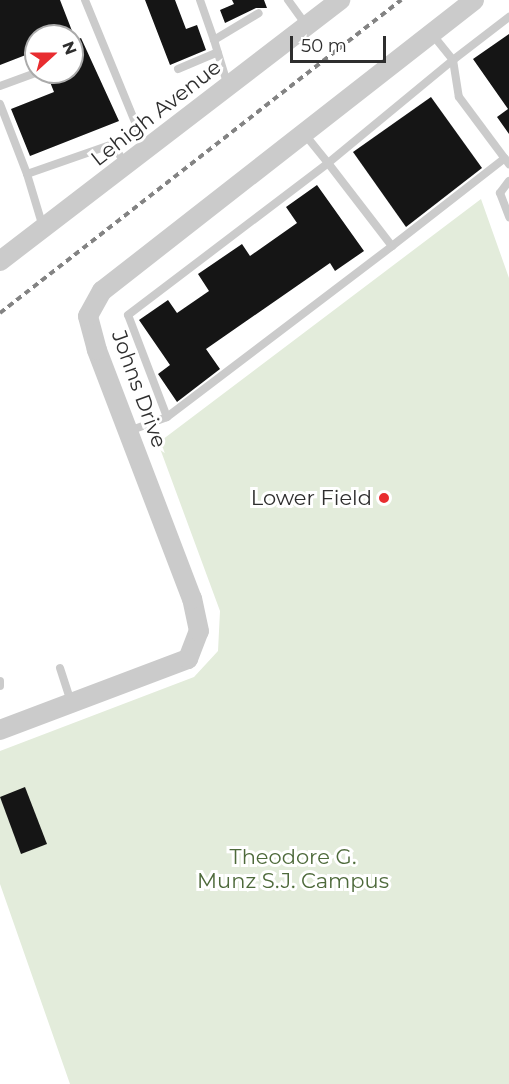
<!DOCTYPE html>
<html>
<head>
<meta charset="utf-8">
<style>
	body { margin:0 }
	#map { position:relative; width:509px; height:1084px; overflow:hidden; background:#fff; font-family:Montserrat,sans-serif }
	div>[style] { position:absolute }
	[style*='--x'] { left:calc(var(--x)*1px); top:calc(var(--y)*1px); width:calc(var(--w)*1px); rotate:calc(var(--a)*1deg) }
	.green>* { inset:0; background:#e3ecdb }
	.building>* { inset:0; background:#151515 }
	.service>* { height:8px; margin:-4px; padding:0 4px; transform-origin:4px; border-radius:4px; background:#cbcbcb }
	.tertiary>* { height:20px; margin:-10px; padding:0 10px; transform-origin:10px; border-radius:10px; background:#cbcbcb }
	.rail>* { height:4px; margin-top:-2px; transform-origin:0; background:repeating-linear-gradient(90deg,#838383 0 6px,transparent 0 10.5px) }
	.dots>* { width:16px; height:16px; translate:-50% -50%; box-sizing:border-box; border:3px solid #fff; border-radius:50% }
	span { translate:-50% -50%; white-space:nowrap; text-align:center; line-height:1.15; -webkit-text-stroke:6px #fff; paint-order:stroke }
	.street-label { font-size:21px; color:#2e2e2e }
	.poi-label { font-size:21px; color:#2e2e2e }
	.right { translate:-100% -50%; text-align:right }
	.park-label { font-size:21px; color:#4e6a3b }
	.north { position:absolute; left:24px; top:24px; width:60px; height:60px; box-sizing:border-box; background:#fff; border:2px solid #ababab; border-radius:50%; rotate:69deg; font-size:16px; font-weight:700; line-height:24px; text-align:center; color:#2e2e2e }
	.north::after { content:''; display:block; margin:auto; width:21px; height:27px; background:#e82d30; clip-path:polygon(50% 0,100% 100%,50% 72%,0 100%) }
	.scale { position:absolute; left:290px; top:36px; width:96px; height:27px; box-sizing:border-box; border:3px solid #2e2e2e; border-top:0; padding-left:8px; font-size:18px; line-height:21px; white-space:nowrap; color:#2e2e2e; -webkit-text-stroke:4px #fff; paint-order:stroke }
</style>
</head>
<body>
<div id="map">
	<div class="green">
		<i style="clip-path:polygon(481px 199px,509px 278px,509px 1084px,70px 1084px,0 884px,0 751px,194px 677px,218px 651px,220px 611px,158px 443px)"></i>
	</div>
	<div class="building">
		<i style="clip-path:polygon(0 0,60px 0,74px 36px,36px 36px,36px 51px,0 65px)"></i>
		<i style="clip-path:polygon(145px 0,175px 0,186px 29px,197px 25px,206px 50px,170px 65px)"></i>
		<i style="clip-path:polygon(232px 0,264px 0,267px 8px,256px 8px,225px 23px,220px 10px,234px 4px)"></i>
		<i style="clip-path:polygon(509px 34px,509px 134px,497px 117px,508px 109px,473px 59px)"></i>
		<i style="clip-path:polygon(81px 38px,119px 121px,30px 156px,11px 109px,54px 92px,46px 72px,72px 72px,72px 42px)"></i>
		<i style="clip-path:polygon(431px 97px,482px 168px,406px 227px,353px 152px)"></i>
		<i style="clip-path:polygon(317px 185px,364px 251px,335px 271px,330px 263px,206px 349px,220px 369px,177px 402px,158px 374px,170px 365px,139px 320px,168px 300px,177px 313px,209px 291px,198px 274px,242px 244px,250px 256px,297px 223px,286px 207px)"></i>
		<i style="clip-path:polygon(25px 787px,47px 844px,21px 854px,0 797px)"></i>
	</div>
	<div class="service">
		<i style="--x:85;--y:0;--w:161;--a:67.7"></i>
		<i style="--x:200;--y:0;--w:42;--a:70.7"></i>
		<i style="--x:288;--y:0;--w:31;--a:54"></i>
		<i style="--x:432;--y:34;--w:33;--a:51"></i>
		<i style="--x:453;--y:60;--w:71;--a:-37.5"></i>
		<i style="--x:453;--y:60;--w:162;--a:140.5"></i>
		<i style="--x:328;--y:163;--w:105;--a:52.4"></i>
		<i style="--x:392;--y:246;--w:143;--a:-37.9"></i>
		<i style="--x:453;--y:60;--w:37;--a:81"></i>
		<i style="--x:459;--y:97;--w:84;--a:53.3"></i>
		<i style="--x:178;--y:69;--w:43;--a:-23"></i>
		<i style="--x:0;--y:86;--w:37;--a:-20"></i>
		<i style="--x:228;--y:86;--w:48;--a:-106.9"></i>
		<i style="--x:214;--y:40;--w:52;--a:-31"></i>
		<i style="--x:0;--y:104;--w:75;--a:68.9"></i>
		<i style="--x:509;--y:181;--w:15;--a:127"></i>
		<i style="--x:500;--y:193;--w:26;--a:69"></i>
		<i style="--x:43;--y:227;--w:55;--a:-106.8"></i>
		<i style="--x:27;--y:174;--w:91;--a:-19.2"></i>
		<i style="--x:113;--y:144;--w:23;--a:59"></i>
		<i style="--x:167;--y:417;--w:283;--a:-37.2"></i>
		<i style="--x:129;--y:431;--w:40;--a:-20.2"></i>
		<i style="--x:167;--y:417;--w:109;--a:-110.9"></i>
		<i style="--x:128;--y:315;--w:251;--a:-37.2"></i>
		<i style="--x:328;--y:163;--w:38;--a:-129"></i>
		<i style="--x:60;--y:668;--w:35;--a:72"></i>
		<i style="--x:0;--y:681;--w:5;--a:90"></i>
	</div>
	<div class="tertiary">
		<i style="--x:0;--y:261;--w:429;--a:-37.5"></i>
		<i style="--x:0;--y:730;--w:201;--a:-20.7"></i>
		<i style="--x:188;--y:659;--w:30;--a:-69"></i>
		<i style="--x:199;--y:631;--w:33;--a:-102"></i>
		<i style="--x:192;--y:599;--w:267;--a:-110.9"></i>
		<i style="--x:97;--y:350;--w:35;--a:-105"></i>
		<i style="--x:88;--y:316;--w:29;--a:-61"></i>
		<i style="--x:102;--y:291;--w:472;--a:-38"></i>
	</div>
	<div class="rail">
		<i style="--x:0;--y:313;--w:509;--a:-37.97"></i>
	</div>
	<div class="dots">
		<i style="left:384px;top:498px;background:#e82d30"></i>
	</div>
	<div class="street-label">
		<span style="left:156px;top:113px;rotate:-38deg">Lehigh Avenue</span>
		<span style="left:139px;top:389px;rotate:70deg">Johns Drive</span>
	</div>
	<div class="poi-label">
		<span class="right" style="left:372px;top:498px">Lower Field</span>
	</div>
	<div class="park-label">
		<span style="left:293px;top:869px">Theodore G.<br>Munz S.J. Campus</span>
	</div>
	<div class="north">N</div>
	<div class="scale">50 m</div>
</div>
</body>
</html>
